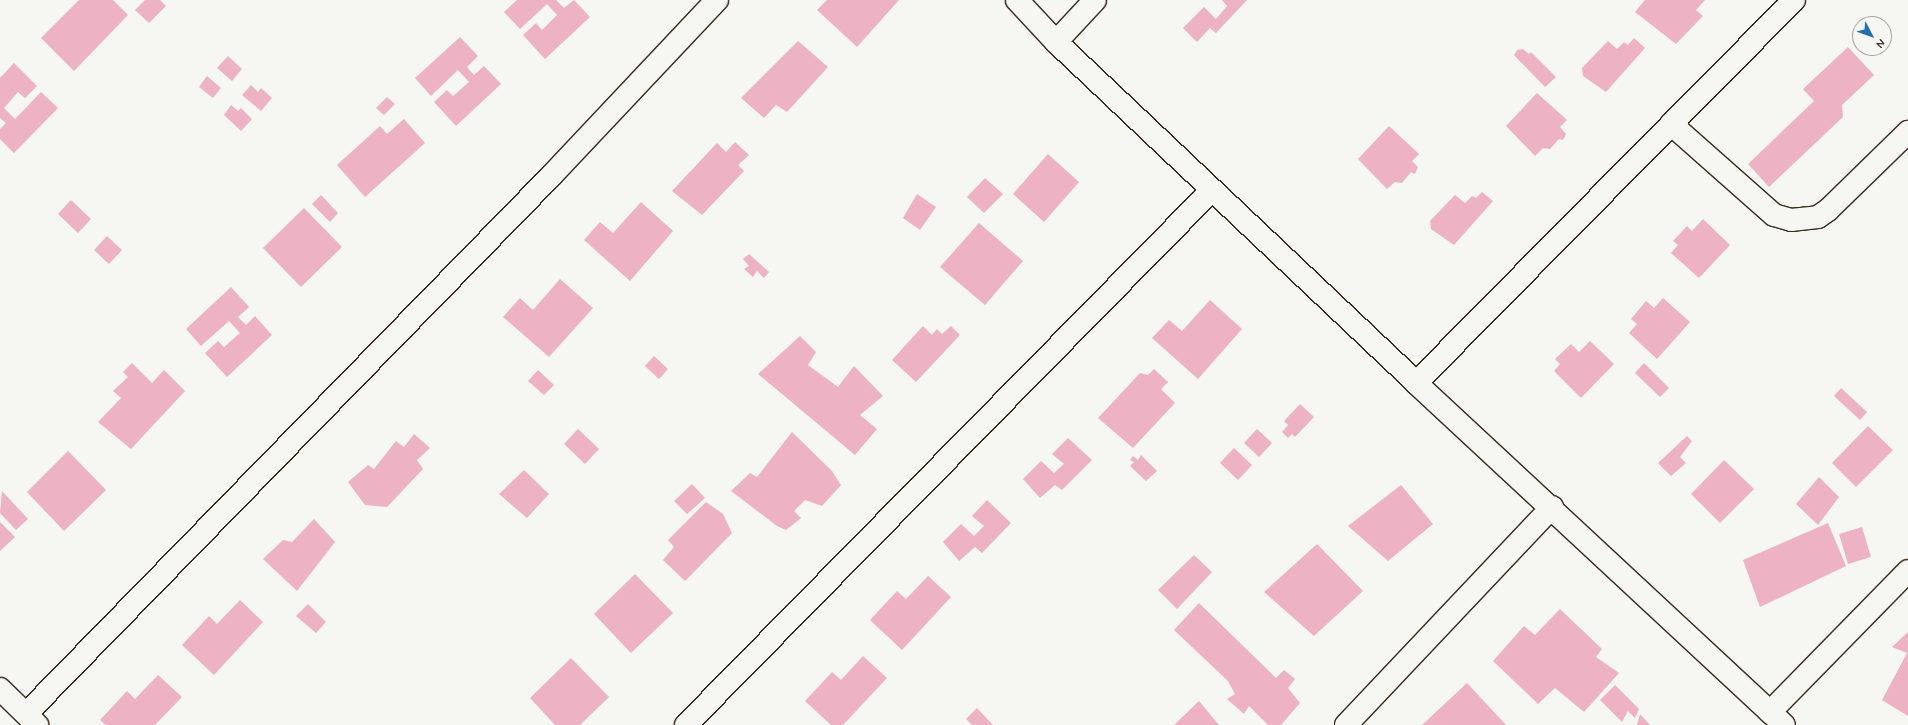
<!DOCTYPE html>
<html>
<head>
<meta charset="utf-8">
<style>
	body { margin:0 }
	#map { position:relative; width:1908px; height:725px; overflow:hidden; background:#f6f6f2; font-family:Mynerve,sans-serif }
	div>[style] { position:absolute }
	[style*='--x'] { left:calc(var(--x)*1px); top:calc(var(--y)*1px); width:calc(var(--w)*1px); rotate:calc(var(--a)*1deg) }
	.building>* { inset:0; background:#edb3c5 }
	.roads { filter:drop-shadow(1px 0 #3b2a1e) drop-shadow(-1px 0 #3b2a1e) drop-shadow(0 1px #3b2a1e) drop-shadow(0 -1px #3b2a1e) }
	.minor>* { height:22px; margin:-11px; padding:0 11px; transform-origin:11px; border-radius:11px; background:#f6f6f2 }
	span { translate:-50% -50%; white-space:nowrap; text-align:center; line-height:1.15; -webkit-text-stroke:3.5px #f6f6f2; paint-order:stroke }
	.north { position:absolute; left:1852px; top:16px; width:40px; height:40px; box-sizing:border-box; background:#f6f6f2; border:1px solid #aba49d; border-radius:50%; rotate:131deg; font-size:11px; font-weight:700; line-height:16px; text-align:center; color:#3b2a1e }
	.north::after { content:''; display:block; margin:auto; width:14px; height:18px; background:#1f6fb2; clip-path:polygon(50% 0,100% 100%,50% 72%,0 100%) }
</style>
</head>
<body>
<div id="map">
	<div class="building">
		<i style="clip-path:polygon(79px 0,113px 0,128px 15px,74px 71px,41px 38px)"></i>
		<i style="clip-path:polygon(145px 0,160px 0,166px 6px,149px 23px,135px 10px)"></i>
		<i style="clip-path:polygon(517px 0,556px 0,564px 8px,574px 0,590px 17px,545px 59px,523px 35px,536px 23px,542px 30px,557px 15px,547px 4px,520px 29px,504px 12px)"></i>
		<i style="clip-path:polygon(827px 0,899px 0,857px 47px,817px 10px)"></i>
		<i style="clip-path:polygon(1222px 0,1247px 0,1216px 33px,1210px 28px,1197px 42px,1183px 28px,1204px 7px,1216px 19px,1227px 6px)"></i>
		<i style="clip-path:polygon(1645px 0,1705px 0,1696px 10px,1703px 16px,1676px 44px,1635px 12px)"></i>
		<i style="clip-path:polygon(460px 37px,478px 56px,467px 67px,474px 75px,484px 66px,501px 84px,456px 126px,434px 102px,447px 90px,453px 96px,469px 82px,458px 70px,431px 96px,415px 78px)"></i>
		<i style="clip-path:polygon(1634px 38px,1645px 48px,1606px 92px,1583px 76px,1582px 68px,1608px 41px,1617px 49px,1624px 42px,1628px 45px)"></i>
		<i style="clip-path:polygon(798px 41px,828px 67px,787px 112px,776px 105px,764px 118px,741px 98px)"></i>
		<i style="clip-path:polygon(1848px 47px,1874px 75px,1842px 105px,1843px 117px,1769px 187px,1748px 164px,1814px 101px,1803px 89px)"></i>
		<i style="clip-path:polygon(1523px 49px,1529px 54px,1531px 52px,1556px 77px,1545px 87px,1514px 55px,1517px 50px)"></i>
		<i style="clip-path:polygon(228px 56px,242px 69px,232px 81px,217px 68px)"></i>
		<i style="clip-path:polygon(14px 63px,37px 86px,25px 98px,18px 92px,4px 108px,15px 119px,41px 92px,58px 108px,14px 153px,0 139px,0 129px,6px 123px,0 118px,0 78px)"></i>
		<i style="clip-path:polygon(207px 76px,221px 88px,213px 98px,199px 87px)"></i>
		<i style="clip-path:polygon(251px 85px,258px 92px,261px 88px,272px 98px,261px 111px,242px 95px)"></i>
		<i style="clip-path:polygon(1537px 93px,1567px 120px,1560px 127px,1566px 134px,1563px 140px,1559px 139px,1550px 149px,1543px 148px,1535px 156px,1506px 126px)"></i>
		<i style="clip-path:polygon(387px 97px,395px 104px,384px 115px,376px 108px)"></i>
		<i style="clip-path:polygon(231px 105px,238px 111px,241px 108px,252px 119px,241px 131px,224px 115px)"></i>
		<i style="clip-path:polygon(404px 119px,425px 143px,365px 197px,337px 165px,380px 126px,387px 134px)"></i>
		<i style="clip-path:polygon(1389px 126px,1419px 154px,1412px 161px,1418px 167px,1415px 174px,1411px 172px,1402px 183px,1395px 182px,1387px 189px,1358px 159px)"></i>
		<i style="clip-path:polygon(735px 142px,749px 155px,738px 165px,744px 171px,702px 215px,672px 191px,717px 143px,726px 152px)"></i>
		<i style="clip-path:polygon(1048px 154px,1079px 182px,1044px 222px,1013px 194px)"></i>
		<i style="clip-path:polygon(985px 178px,1003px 194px,984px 213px,967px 197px)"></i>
		<i style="clip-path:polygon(1482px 192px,1493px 201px,1454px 245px,1431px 229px,1430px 221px,1455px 195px,1465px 203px,1472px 196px,1476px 198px)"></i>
		<i style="clip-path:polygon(917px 194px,936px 207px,920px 230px,903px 218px)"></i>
		<i style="clip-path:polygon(321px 195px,338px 213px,330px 222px,312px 204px)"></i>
		<i style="clip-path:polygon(71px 200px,91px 219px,78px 233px,58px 214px)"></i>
		<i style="clip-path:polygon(641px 202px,673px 231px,630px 281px,584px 240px,600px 222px,613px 233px)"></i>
		<i style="clip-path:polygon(304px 208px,342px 247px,301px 287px,263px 248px)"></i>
		<i style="clip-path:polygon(1703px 219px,1730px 245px,1699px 278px,1671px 253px,1678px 245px,1673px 241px,1687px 226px,1692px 231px)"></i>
		<i style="clip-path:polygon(979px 223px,1023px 261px,985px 305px,940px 267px)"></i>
		<i style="clip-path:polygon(107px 236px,122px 250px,109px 264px,94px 250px)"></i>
		<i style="clip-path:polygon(749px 254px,769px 272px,764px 278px,757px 271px,753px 277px,744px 269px,749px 266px,743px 259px)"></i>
		<i style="clip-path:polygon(560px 279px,593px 308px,549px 357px,503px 317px,520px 298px,533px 310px)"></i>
		<i style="clip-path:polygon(231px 287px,249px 307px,238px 317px,246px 325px,255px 316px,272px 335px,227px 377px,205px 353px,218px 341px,224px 347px,240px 333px,229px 321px,201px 346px,186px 329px)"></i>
		<i style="clip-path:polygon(1663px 298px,1690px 322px,1657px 359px,1629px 333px,1637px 324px,1631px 319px,1646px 301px,1654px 308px)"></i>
		<i style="clip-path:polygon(1210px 300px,1242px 329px,1198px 379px,1152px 338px,1169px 320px,1182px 331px)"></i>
		<i style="clip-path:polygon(923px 326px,932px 335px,937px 329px,942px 334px,951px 326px,960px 335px,916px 382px,892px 360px)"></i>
		<i style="clip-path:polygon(800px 336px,816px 352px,808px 365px,838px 387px,854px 366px,883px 396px,860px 415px,877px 429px,855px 455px,758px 374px)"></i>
		<i style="clip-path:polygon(1590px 341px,1614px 364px,1581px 398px,1554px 371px,1560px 364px,1555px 359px,1571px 344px,1579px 352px)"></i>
		<i style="clip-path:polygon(654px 356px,668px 369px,659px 379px,645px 366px)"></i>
		<i style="clip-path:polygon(132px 363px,152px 383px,164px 370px,185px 391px,131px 449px,98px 422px,121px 398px,113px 391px,128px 377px,123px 372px)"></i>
		<i style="clip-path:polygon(1644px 363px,1669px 388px,1660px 397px,1635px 373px)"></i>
		<i style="clip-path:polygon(1154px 369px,1168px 382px,1161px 389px,1175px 403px,1133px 448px,1098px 418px,1140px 373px,1148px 375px)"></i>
		<i style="clip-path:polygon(538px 370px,554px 385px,544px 395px,528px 381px)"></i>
		<i style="clip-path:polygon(1841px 388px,1867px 412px,1860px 420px,1834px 396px)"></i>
		<i style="clip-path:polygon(1300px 404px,1314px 417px,1295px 437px,1292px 434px,1288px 438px,1282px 432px,1288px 425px,1284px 421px)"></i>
		<i style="clip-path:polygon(1868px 426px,1893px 450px,1856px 487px,1832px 463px)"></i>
		<i style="clip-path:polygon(578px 429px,599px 449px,585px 464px,564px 444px)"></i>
		<i style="clip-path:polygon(1257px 429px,1272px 443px,1259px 457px,1244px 443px)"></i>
		<i style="clip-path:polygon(792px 432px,832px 471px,841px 485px,822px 506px,805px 500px,794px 511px,801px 518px,786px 530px,777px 526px,731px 491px,750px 473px,757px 477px)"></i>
		<i style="clip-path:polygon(414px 434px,430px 448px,417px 460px,423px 469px,387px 507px,365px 505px,348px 482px,368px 465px,374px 469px,396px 441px,404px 447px)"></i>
		<i style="clip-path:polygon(1687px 436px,1692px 441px,1680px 457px,1686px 463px,1671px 476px,1658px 463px)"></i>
		<i style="clip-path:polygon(1068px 438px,1092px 460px,1062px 490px,1055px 485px,1040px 498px,1023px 479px,1041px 461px,1054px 473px,1064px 464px,1052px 454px)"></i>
		<i style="clip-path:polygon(1234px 448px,1252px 465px,1238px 480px,1220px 463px)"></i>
		<i style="clip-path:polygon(68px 451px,106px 490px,64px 531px,27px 492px)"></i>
		<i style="clip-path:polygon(1141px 455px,1157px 471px,1146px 481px,1130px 466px,1134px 462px,1130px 460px,1133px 456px,1138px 460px)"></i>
		<i style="clip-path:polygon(1724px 460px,1754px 489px,1720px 523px,1691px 494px)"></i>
		<i style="clip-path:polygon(524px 470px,549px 494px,527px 518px,499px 494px)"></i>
		<i style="clip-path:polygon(1819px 477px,1839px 497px,1818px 525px,1796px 504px)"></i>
		<i style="clip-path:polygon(692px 484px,705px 498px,687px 514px,674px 501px)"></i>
		<i style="clip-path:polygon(1401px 485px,1433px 524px,1388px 561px,1348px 526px)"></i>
		<i style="clip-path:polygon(2px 491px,28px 519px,16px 530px,0 513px)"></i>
		<i style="clip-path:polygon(987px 500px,1011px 523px,982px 553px,975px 547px,959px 561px,943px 542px,961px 524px,974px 536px,984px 526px,972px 516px)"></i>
		<i style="clip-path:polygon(706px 502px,723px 514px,732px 533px,685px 581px,663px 560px,674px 547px,668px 540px)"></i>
		<i style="clip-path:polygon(314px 519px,335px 542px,297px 591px,263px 559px,283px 540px,292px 542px)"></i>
		<i style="clip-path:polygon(0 522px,15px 537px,0 551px)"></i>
		<i style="clip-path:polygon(1828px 523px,1846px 566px,1760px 607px,1743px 560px)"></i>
		<i style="clip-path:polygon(1862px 527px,1871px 557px,1848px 564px,1839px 534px)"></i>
		<i style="clip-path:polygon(1317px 544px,1363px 591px,1314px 636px,1264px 592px)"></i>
		<i style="clip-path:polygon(1194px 555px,1212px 572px,1177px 609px,1158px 590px)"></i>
		<i style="clip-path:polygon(635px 574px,673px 613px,631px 653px,594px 614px)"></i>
		<i style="clip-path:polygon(928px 576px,951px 597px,902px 650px,870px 620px,897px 591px,906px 599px)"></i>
		<i style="clip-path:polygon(240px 600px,263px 622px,214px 675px,182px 645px,209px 616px,217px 624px)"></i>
		<i style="clip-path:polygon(1199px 603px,1276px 678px,1284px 670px,1295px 679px,1288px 688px,1300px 703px,1281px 725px,1268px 725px,1249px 706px,1244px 714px,1227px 699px,1235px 694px,1228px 681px,1174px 630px)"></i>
		<i style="clip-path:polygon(308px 604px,326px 622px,316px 633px,296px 616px)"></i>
		<i style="clip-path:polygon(1560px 609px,1602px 649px,1596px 657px,1619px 673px,1584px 712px,1555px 688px,1538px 704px,1493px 661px,1524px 626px,1535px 635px)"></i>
		<i style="clip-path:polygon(1908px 632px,1908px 716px,1882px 700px,1907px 653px,1892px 647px)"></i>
		<i style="clip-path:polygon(863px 656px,887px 678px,843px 725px,831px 725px,805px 701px,832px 672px,841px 680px)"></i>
		<i style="clip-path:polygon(571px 658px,609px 697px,580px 725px,555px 725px,530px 698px)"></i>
		<i style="clip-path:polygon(158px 675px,182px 697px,155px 725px,106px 725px,100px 720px,127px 691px,135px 699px)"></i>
		<i style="clip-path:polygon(1467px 683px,1506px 725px,1422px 725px)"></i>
		<i style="clip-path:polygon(1615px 685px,1639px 709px,1635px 718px,1628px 711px,1622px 722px,1600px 700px)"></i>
		<i style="clip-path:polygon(1199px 701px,1219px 725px,1174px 725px)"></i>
		<i style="clip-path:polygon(977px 708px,993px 725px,972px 725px,966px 719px)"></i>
		<i style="clip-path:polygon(1640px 714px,1650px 725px,1637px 725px)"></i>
	</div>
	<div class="roads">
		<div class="minor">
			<i style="--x:1017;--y:0;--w:57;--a:47.1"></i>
			<i style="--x:1056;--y:42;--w:496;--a:43.4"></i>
			<i style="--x:1416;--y:383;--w:502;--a:42.9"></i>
			<i style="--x:1056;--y:42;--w:57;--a:-47.1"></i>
			<i style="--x:1671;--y:124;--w:137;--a:41.5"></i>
			<i style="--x:1774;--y:215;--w:18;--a:16"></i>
			<i style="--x:1791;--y:220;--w:27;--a:-6"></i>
			<i style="--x:1818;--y:217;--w:12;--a:-35"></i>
			<i style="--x:1828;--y:210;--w:112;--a:-44.3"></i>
			<i style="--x:1416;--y:383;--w:538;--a:-45.38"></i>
			<i style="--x:0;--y:689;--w:52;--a:44.2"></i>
			<i style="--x:1770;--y:712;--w:197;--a:-45.6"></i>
			<i style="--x:26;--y:714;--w:752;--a:-45.7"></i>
			<i style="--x:551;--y:176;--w:242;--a:-46.7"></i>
			<i style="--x:686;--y:725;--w:750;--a:-45.49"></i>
			<i style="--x:1346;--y:725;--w:300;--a:-46.6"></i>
		</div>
	</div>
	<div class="north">N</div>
</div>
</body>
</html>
